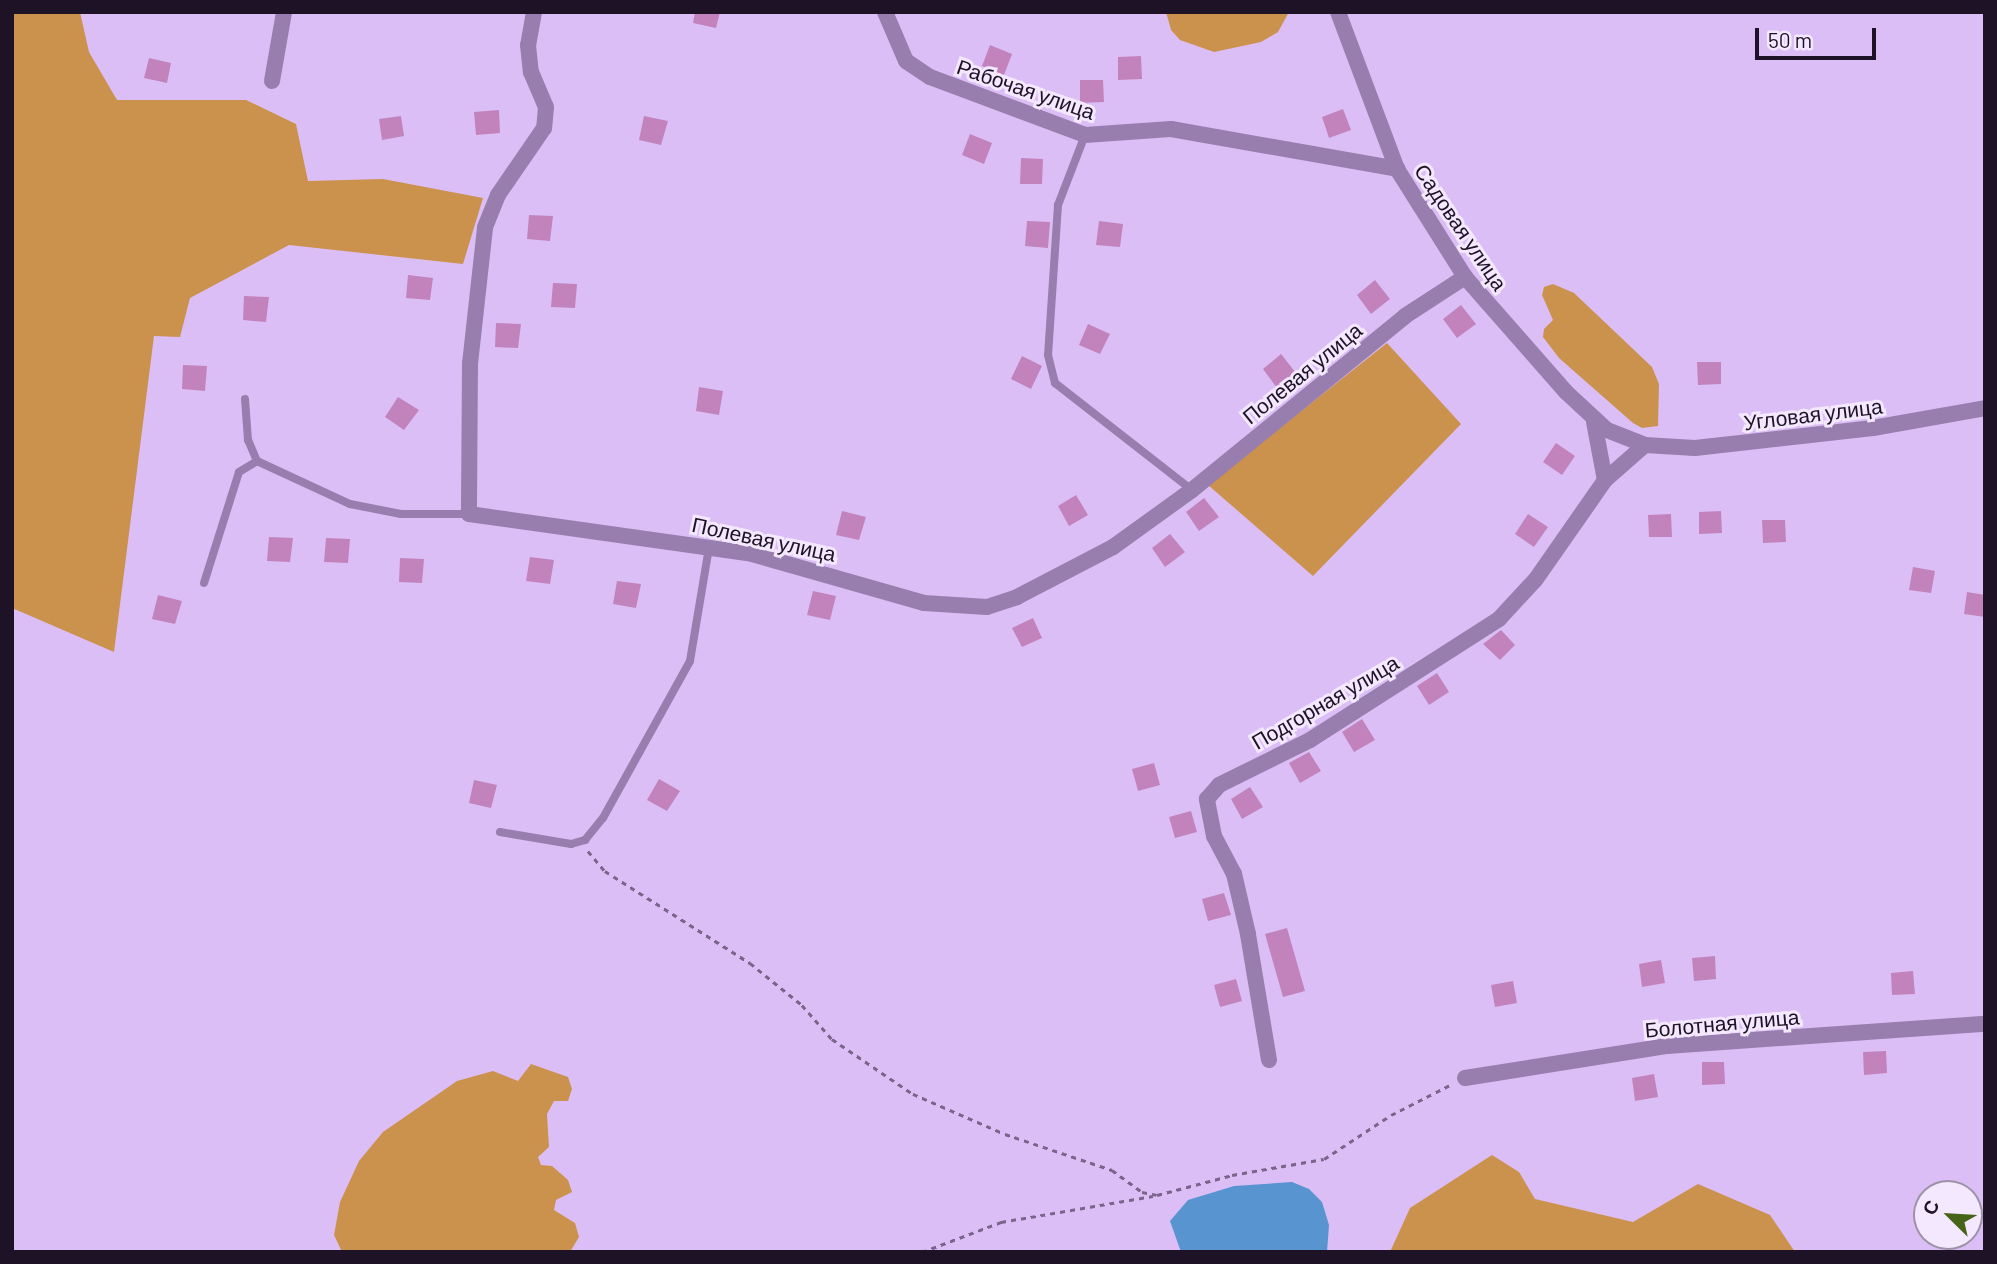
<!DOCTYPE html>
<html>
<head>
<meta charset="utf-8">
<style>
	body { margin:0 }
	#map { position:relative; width:1997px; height:1264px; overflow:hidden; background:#dcbef6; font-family:Barlow,sans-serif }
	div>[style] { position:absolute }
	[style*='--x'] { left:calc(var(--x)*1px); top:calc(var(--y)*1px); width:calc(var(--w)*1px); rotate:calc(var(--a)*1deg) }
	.forest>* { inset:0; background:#cb924e }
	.water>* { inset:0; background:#5794d0 }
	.building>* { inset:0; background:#c283bd }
	.path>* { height:2.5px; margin-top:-1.25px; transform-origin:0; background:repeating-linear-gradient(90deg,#79658a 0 5px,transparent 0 10px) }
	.service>* { height:8px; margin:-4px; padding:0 4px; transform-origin:4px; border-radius:4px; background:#987eae }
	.minor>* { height:16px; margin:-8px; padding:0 8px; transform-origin:8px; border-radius:8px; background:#987eae }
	span { translate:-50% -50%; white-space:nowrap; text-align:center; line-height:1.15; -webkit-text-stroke:6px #f4e8ff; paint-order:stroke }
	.street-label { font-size:21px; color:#1d1226 }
	.frame { position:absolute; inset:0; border:14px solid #1d1226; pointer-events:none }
	.north { position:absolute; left:1913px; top:1180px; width:70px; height:70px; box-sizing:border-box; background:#f4e8ff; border:2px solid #9e92a8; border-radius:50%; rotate:294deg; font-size:19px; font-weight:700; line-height:28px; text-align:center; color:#1d1226 }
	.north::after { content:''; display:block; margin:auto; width:24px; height:32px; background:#466418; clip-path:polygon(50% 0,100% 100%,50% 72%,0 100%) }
	.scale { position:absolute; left:1755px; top:28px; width:121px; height:32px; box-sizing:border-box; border:4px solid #1d1226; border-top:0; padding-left:9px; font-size:21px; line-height:24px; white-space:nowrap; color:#1d1226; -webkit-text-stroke:5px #f4e8ff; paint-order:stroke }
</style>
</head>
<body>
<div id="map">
	<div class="forest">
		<i style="clip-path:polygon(12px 12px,80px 12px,89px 52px,117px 100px,246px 100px,296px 124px,308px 181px,383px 179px,483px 198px,463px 264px,289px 245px,190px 298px,180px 337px,154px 336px,114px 652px,12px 608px)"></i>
		<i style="clip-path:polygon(1166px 12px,1289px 12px,1278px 32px,1261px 42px,1214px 52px,1180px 40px,1171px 30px)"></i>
		<i style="clip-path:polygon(1553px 284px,1574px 293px,1652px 367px,1659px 384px,1658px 426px,1642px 428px,1633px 423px,1559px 358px,1543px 337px,1544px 329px,1553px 320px,1542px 295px,1544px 287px)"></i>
		<i style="clip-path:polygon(1387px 343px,1461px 424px,1313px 576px,1208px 485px)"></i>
		<i style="clip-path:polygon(531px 1064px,568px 1077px,572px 1089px,568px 1101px,554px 1101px,547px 1114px,549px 1147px,538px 1157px,541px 1165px,552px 1166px,568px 1180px,572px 1192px,556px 1200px,554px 1210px,575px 1223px,579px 1237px,570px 1252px,342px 1252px,334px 1235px,340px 1202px,359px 1161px,383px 1132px,457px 1081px,493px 1071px,518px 1081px)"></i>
		<i style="clip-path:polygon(1492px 1155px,1519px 1172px,1535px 1199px,1633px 1222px,1698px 1184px,1770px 1215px,1795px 1252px,1390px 1252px,1410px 1208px)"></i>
	</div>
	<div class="water">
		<i style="clip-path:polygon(1292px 1182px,1309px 1189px,1322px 1202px,1329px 1225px,1327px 1252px,1181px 1252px,1170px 1221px,1188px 1200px,1234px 1186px)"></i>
	</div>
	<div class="building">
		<i style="clip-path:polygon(695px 12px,720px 12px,716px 28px,693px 23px)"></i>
		<i style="clip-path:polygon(990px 45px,1012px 54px,1004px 75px,982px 66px)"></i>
		<i style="clip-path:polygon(1141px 56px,1142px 79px,1118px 80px,1118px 57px)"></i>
		<i style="clip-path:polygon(149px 58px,171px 63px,167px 83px,144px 78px)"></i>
		<i style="clip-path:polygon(1080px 80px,1103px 80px,1104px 102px,1080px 103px)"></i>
		<i style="clip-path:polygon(1343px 109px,1351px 130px,1329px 138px,1322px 117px)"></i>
		<i style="clip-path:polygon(499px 110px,500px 133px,476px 135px,474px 112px)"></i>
		<i style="clip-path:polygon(401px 116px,404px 136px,382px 140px,379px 119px)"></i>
		<i style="clip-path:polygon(644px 116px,668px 121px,661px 145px,639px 140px)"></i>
		<i style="clip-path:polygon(970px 134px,992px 143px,984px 164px,962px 155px)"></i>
		<i style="clip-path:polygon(1021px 158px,1043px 159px,1042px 184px,1020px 184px)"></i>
		<i style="clip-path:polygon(529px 215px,553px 216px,550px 241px,527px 239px)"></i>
		<i style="clip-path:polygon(1027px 221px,1050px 222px,1048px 248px,1025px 246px)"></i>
		<i style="clip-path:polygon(1099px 221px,1123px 224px,1120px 247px,1096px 245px)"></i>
		<i style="clip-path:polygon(408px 275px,433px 278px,430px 300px,406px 298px)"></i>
		<i style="clip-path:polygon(1375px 280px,1390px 299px,1371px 314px,1357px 295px)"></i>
		<i style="clip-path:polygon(553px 283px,577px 284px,575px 308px,551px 307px)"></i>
		<i style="clip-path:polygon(244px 296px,269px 297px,266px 322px,243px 320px)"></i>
		<i style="clip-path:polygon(1461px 305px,1476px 324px,1457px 338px,1443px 319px)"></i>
		<i style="clip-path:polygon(496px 323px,521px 324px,518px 348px,495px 347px)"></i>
		<i style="clip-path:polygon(1088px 324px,1110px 334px,1100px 354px,1079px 345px)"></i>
		<i style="clip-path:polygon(1281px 354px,1296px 373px,1277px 388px,1263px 369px)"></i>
		<i style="clip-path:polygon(1022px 356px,1042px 366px,1031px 389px,1011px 379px)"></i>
		<i style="clip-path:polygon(1697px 362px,1721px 362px,1721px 384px,1698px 385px)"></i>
		<i style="clip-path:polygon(183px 365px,207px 366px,205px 391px,182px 389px)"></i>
		<i style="clip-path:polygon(699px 387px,723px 391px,719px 415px,696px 411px)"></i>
		<i style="clip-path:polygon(398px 397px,419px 410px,404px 430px,385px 417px)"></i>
		<i style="clip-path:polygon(1556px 443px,1575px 456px,1562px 475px,1543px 462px)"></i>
		<i style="clip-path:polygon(1076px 495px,1088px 515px,1069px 526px,1058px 506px)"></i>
		<i style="clip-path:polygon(1204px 498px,1219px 517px,1199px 531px,1186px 512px)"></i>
		<i style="clip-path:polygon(842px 511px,866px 517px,859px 540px,836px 535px)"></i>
		<i style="clip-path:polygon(1721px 511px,1722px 533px,1699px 534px,1699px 512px)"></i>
		<i style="clip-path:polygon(1528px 514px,1548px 527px,1534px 547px,1515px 534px)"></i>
		<i style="clip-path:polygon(1671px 514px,1672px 537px,1649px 537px,1648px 515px)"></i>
		<i style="clip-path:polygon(1762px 520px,1785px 520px,1786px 542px,1763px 543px)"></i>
		<i style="clip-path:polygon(1170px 534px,1185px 552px,1165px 567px,1152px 548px)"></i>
		<i style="clip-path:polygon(269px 537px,293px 538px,290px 562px,267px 561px)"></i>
		<i style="clip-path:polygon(326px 538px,350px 539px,348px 563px,324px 562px)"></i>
		<i style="clip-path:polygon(530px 557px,554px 560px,550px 584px,526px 581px)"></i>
		<i style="clip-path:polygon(400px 558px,424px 559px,422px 583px,399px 582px)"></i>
		<i style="clip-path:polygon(1913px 567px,1935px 571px,1931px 593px,1909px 590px)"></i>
		<i style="clip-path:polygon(617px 581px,641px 584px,636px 608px,613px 604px)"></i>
		<i style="clip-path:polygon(813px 591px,836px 596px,830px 620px,807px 615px)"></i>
		<i style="clip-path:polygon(1967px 592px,1985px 595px,1985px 617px,1964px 614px)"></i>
		<i style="clip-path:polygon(158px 595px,182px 601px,175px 624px,152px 619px)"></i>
		<i style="clip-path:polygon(1033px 618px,1042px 638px,1022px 647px,1012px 628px)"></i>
		<i style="clip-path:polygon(1501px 630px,1515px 645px,1500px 660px,1483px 644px)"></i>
		<i style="clip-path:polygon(1437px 673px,1449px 692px,1429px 705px,1417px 686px)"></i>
		<i style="clip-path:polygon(1362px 719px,1375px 740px,1354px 752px,1342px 732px)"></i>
		<i style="clip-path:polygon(1309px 752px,1321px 771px,1300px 783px,1289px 763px)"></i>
		<i style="clip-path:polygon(1154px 763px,1160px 785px,1138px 791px,1132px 769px)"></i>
		<i style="clip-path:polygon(659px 779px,680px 791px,667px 811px,647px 800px)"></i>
		<i style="clip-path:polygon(474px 780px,497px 785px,491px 808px,469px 803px)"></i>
		<i style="clip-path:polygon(1250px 787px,1263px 807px,1242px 819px,1231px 799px)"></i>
		<i style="clip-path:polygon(1191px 811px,1197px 832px,1175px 838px,1169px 817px)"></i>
		<i style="clip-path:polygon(1224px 893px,1231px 915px,1208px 921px,1202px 899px)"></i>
		<i style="clip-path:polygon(1287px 928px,1305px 991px,1283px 997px,1265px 934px)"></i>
		<i style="clip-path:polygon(1715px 956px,1716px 979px,1694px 981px,1692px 958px)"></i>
		<i style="clip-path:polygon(1661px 960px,1665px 983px,1642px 987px,1639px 964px)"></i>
		<i style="clip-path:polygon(1913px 971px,1915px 994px,1892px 995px,1891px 973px)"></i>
		<i style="clip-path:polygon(1236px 979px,1242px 1001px,1220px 1007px,1214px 985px)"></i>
		<i style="clip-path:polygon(1513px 981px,1517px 1003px,1495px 1007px,1491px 985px)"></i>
		<i style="clip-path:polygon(1886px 1051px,1887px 1073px,1864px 1075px,1863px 1052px)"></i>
		<i style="clip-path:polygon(1702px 1062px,1724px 1062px,1725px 1084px,1702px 1085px)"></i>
		<i style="clip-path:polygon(1654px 1074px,1658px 1097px,1635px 1101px,1632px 1078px)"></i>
	</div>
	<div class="path">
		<i style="--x:588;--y:851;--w:26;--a:50"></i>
		<i style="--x:605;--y:871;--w:172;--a:32.4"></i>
		<i style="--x:750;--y:963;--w:67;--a:38.9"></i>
		<i style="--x:802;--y:1005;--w:45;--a:48.6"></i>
		<i style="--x:832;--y:1039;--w:98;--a:34.2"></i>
		<i style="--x:913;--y:1094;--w:100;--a:23.5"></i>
		<i style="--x:1005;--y:1134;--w:113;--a:18.6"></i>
		<i style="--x:1112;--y:1170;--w:37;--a:36"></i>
		<i style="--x:1142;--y:1192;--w:15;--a:11"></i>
		<i style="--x:1157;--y:1195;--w:78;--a:-14.9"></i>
		<i style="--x:1232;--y:1175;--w:93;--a:-9.9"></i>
		<i style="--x:1324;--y:1159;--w:80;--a:-33.3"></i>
		<i style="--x:1391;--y:1115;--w:68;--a:-26.9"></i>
		<i style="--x:922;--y:1252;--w:85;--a:-20.8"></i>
		<i style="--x:1001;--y:1222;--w:154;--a:-9.7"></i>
	</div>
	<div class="service">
		<i style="--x:1085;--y:135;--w:75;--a:111.1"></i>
		<i style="--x:1058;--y:205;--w:150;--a:93.8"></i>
		<i style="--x:1048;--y:355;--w:29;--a:76"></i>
		<i style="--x:1055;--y:383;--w:174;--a:38"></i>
		<i style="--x:257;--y:461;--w:102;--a:24.8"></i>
		<i style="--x:350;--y:504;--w:52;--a:11.1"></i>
		<i style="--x:401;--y:514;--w:68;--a:0"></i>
		<i style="--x:204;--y:583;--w:116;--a:-72.5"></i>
		<i style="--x:239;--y:472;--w:21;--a:-31"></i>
		<i style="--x:257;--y:461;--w:23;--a:-113"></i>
		<i style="--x:248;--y:440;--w:41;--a:-94.2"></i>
		<i style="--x:500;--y:832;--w:72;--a:9.6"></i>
		<i style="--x:571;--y:844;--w:15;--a:-16"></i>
		<i style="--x:585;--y:840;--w:28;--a:-51"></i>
		<i style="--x:603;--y:818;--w:179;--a:-61"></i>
		<i style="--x:690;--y:661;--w:116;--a:-80.5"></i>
	</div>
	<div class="minor">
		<i style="--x:534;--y:12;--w:34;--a:100"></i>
		<i style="--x:528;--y:45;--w:27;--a:84"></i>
		<i style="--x:531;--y:72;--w:38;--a:67"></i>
		<i style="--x:546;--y:107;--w:21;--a:95"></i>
		<i style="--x:544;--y:128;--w:81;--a:124.5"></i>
		<i style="--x:498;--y:195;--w:35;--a:112"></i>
		<i style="--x:485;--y:228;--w:136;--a:96.3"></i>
		<i style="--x:470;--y:363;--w:151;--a:90.4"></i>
		<i style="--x:469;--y:514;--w:286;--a:8"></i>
		<i style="--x:752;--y:554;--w:179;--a:15.9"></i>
		<i style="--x:924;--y:603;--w:63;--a:3.6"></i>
		<i style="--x:987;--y:607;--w:32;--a:-18"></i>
		<i style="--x:1017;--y:597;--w:108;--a:-27.5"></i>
		<i style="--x:1113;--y:547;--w:97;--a:-35.8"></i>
		<i style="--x:1192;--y:490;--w:275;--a:-39.2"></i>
		<i style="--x:1405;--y:316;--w:72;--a:-33"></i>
		<i style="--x:885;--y:12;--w:53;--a:66.8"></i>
		<i style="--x:906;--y:61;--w:29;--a:34"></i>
		<i style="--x:930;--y:77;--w:165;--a:20.5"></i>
		<i style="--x:1085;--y:135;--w:86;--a:-4"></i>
		<i style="--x:1171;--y:129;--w:230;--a:10"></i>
		<i style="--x:1338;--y:12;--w:168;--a:69.4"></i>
		<i style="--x:1397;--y:169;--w:128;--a:57.8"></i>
		<i style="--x:1465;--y:277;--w:153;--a:48.7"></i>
		<i style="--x:1566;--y:392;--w:56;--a:42.8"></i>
		<i style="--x:1607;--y:430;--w:41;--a:21.5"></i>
		<i style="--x:1645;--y:445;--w:50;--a:3.4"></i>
		<i style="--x:1695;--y:448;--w:179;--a:-6.4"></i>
		<i style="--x:1873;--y:428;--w:114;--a:-10.1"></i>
		<i style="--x:272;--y:81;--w:70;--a:-80.1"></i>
		<i style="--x:1594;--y:422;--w:59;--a:79.3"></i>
		<i style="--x:1269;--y:1060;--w:128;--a:-99.5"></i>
		<i style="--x:1248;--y:934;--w:62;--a:-103.1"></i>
		<i style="--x:1234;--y:874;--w:43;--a:-117.8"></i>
		<i style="--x:1214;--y:836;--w:38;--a:-101"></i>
		<i style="--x:1207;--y:799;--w:18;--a:-49"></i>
		<i style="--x:1219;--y:785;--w:102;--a:-26.3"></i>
		<i style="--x:1310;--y:740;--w:224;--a:-32.6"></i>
		<i style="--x:1499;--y:619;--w:54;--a:-47.2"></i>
		<i style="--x:1536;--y:579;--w:121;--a:-55.1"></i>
		<i style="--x:1605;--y:480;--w:53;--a:-41.2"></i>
		<i style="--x:1465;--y:1078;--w:205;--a:-9"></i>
		<i style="--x:1667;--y:1046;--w:319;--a:-4"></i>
	</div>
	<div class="street-label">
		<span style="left:1026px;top:89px;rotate:19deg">Рабочая улица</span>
		<span style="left:1461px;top:227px;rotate:56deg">Садовая улица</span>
		<span style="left:1302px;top:373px;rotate:-39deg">Полевая улица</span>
		<span style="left:1813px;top:414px;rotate:-7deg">Угловая улица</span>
		<span style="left:764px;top:539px;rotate:12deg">Полевая улица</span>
		<span style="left:1325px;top:702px;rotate:-30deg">Подгорная улица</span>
		<span style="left:1722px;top:1023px;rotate:-5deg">Болотная улица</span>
	</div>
	<div class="frame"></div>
	<div class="north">С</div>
	<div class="scale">50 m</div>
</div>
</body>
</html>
